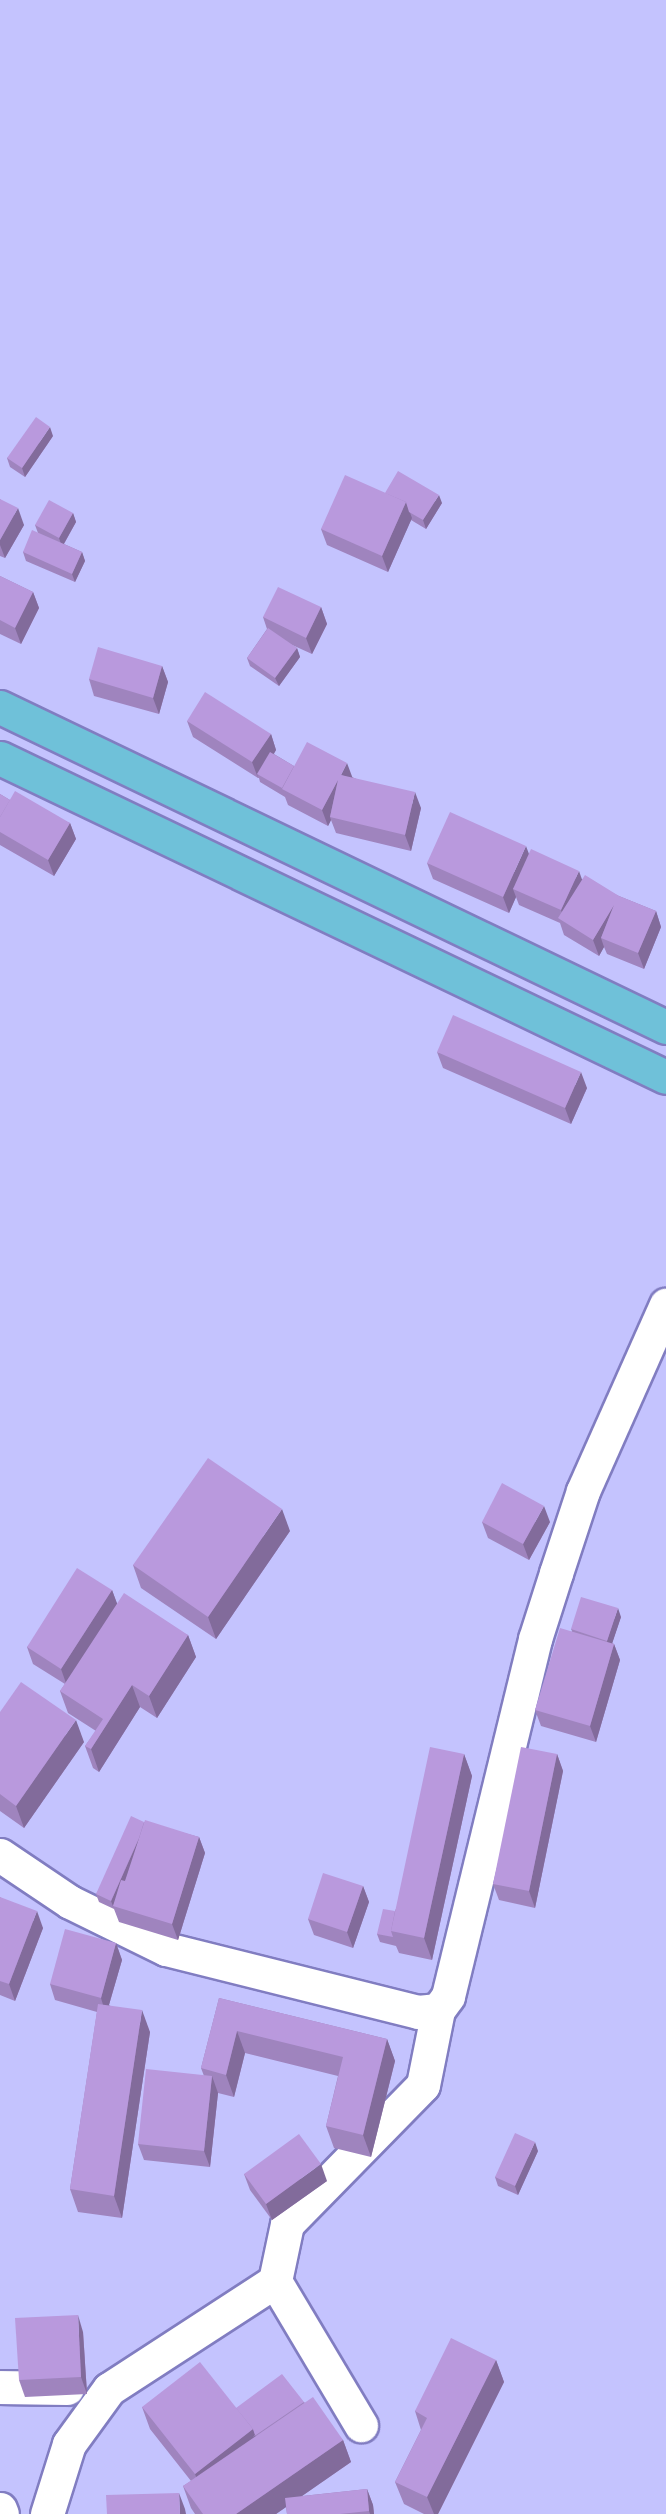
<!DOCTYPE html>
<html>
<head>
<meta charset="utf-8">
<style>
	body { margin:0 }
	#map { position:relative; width:666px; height:2514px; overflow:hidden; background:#c4c3fe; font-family:"Noto Sans",sans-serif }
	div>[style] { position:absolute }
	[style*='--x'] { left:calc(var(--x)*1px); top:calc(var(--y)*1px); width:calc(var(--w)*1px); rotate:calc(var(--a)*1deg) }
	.roads { filter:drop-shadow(2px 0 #817dc1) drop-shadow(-2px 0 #817dc1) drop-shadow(0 2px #817dc1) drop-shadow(0 -2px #817dc1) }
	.minor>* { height:33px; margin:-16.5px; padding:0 16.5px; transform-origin:16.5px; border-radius:16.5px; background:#fff }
	.major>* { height:33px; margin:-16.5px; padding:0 16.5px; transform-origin:16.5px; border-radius:16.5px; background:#6fc1d9 }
	.wall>* { inset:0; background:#9f84be }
	.shaded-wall>* { inset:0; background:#826b9b }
	.building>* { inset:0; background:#b999dd }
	span { translate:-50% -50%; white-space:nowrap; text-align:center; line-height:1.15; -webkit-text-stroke:4.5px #c4c3fe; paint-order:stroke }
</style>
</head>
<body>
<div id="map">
	<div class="roads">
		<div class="minor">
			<i style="--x:0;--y:1855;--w:84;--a:33.9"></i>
			<i style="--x:70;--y:1902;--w:107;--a:26.1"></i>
			<i style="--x:166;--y:1949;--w:260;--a:14"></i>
			<i style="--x:418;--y:2012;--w:20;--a:-6"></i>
			<i style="--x:438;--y:2010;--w:17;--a:-54"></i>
			<i style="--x:448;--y:1996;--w:367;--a:-76.3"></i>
			<i style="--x:535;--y:1639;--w:69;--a:-72.3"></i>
			<i style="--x:556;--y:1573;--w:86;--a:-71.8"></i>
			<i style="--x:583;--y:1491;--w:204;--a:-66"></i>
			<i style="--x:275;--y:2281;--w:168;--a:59.2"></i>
			<i style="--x:0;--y:2387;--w:67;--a:0.9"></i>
			<i style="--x:0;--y:2509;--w:5;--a:68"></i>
			<i style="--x:47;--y:2514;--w:73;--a:-72.6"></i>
			<i style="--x:69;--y:2444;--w:68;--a:-54"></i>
			<i style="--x:109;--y:2389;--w:198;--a:-33"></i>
			<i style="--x:275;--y:2281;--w:58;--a:-78.1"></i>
			<i style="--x:287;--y:2224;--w:194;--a:-45.6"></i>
			<i style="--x:423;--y:2085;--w:76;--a:-78.7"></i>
		</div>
		<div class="major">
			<i style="--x:0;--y:707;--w:739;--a:25.66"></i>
			<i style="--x:0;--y:758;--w:738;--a:25.59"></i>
		</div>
	</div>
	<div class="wall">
		<i style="clip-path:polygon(53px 436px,25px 477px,10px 467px,7px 458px)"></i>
		<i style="clip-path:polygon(385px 493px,442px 503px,426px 529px,411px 520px,388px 572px,327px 545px,321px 529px)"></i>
		<i style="clip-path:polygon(0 499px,24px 525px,5px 558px,0 556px)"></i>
		<i style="clip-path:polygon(73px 513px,76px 522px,64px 544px,82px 552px,85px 561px,75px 582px,26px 561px,23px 552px,38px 533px,35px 525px)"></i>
		<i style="clip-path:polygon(0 576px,33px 592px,39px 608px,21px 644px,0 634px)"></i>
		<i style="clip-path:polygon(321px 607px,327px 624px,312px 654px,290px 644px,297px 648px,300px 657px,279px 686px,250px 666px,247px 658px,267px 629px,263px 617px)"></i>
		<i style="clip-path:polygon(162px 666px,168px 682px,159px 714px,94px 696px,89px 679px)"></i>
		<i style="clip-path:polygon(187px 721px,271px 734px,276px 750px,274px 754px,294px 766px,352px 777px,421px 808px,411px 851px,336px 833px,331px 820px,328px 826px,288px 805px,285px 797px,260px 782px,259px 778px,258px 778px,193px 737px)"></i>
		<i style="clip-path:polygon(0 794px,10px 800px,70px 823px,76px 839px,54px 876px,0 845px)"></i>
		<i style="clip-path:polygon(427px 863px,582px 879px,619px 896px,656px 911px,661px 927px,644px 969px,607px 954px,604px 947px,599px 956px,564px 935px,560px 923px,519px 905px,516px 897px,509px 913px,433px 879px)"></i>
		<i style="clip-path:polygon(437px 1052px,587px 1088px,571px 1124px,443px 1068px)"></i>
		<i style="clip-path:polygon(482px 1522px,550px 1522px,529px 1560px,488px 1538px)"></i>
		<i style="clip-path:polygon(290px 1531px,216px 1639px,141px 1588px,133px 1565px)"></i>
		<i style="clip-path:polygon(112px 1590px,117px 1604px,188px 1635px,196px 1657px,157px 1718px,140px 1707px,99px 1772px,93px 1768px,85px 1746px,96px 1731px,68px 1713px,60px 1691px,65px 1684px,33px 1664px,27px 1647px)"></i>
		<i style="clip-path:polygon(621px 1617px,612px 1643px,614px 1644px,620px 1660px,596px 1742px,541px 1726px,535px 1710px,572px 1631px,571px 1629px)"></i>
		<i style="clip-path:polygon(0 1712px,84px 1742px,24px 1828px,0 1811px)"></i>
		<i style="clip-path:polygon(464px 1754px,472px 1776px,432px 1960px,399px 1953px,396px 1946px,380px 1942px,377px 1934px,395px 1911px)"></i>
		<i style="clip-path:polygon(557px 1754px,563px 1771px,535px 1908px,499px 1900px,493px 1884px)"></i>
		<i style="clip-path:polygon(144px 1822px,199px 1837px,205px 1853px,178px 1940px,119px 1922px,114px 1909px,99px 1902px,96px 1894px)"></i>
		<i style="clip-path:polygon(363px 1886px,369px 1902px,353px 1948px,314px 1935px,308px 1919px)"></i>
		<i style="clip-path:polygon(0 1897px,43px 1928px,15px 2001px,0 1995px)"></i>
		<i style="clip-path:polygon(116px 1943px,122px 1960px,109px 2005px,150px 2032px,122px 2218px,78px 2212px,70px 2189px,97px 2012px,55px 2000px,50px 1984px)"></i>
		<i style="clip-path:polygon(219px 1998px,387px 2039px,395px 2061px,371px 2157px,334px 2148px,326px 2126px,338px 2076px,245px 2053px,234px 2097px,218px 2093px,210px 2167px,144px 2160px,138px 2144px,204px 2076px,201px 2068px)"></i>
		<i style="clip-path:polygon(538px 2151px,518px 2195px,498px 2186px,495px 2177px)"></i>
		<i style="clip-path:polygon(244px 2174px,327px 2181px,272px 2220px,250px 2190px)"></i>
		<i style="clip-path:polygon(83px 2332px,87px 2394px,25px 2397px,19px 2380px)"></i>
		<i style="clip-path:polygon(496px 2360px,504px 2382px,438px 2514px,424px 2514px,404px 2504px,395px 2482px,421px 2430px,415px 2411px)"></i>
		<i style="clip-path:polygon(304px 2402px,343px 2440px,351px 2462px,302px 2496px,367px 2489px,373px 2505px,374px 2514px,287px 2514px,286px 2507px,276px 2514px,195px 2514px,191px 2508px,183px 2486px,191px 2481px,150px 2429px,142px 2407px,236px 2408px)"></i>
	</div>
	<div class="shaded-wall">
		<i style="clip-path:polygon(50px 427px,53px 436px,25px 477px,22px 468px)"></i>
		<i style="clip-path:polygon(439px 495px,442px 503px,426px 529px,423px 520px)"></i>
		<i style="clip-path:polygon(406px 502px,412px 518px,388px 572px,382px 556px)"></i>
		<i style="clip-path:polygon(18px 508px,24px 525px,5px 558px,0 545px,0 540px)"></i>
		<i style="clip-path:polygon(73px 513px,76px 522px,62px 547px,59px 538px)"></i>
		<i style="clip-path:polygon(82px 552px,85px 561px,75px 582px,72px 574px)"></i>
		<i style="clip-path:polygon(33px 592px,39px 608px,21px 644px,15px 628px)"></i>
		<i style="clip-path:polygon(321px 607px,327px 624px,312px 654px,306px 638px)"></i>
		<i style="clip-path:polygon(297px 648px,300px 657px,279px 686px,275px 678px)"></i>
		<i style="clip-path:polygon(162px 666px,168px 682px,159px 714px,153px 698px)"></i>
		<i style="clip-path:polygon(271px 734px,276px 750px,260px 775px,257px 774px,258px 778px,252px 762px)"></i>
		<i style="clip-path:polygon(347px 763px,353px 779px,341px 775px)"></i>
		<i style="clip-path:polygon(338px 780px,330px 817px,331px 820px,328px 826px,322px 810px)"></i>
		<i style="clip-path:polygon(415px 792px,421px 808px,411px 851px,405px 835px)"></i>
		<i style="clip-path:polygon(70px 823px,76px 839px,54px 876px,48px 860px)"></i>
		<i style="clip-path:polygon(526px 846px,532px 862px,513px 889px,516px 897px,509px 913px,503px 897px)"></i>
		<i style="clip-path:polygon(579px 871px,585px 888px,566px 923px,561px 910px)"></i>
		<i style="clip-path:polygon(614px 905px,601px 938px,604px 947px,599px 956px,593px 940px)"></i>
		<i style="clip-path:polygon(656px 911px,661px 927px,644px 969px,638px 953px)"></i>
		<i style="clip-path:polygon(581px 1072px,587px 1088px,571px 1124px,565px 1108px)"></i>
		<i style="clip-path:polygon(544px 1506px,550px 1522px,529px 1560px,523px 1544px)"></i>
		<i style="clip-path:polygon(282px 1509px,290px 1531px,216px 1639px,208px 1617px)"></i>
		<i style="clip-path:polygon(112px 1590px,118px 1606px,67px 1686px,61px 1669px)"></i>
		<i style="clip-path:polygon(618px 1608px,621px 1617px,610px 1650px,607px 1641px)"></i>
		<i style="clip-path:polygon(188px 1635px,196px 1657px,157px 1718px,149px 1696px)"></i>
		<i style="clip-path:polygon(614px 1644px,620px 1660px,596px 1742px,590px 1726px)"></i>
		<i style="clip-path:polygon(132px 1685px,140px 1707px,99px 1772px,91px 1749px)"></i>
		<i style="clip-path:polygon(76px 1720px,84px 1742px,24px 1828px,16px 1806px)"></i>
		<i style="clip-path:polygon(464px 1754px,472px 1776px,432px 1960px,424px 1938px)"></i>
		<i style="clip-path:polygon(557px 1754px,563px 1771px,535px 1908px,529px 1891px)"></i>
		<i style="clip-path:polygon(146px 1823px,149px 1832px,113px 1906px,114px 1909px,111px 1901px)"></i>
		<i style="clip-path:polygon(199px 1837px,205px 1853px,178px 1940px,172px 1924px)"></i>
		<i style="clip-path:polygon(363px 1886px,369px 1902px,353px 1948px,347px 1932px)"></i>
		<i style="clip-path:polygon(37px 1911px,43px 1928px,15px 2001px,9px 1984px)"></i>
		<i style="clip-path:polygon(116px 1943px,122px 1960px,106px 2015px,101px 1998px)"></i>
		<i style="clip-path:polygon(142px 2010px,150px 2032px,122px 2218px,114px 2196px)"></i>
		<i style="clip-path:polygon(237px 2031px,245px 2053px,234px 2097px,226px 2075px)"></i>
		<i style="clip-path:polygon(387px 2039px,395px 2061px,371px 2157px,363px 2135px)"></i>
		<i style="clip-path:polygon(212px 2076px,218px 2093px,210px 2167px,204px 2151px)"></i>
		<i style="clip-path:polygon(535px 2142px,538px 2151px,518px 2195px,515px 2186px)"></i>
		<i style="clip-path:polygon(321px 2164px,327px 2181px,272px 2220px,266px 2204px)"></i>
		<i style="clip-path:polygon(78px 2315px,83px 2332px,87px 2394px,81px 2377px)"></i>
		<i style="clip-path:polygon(496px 2360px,504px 2382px,438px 2514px,434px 2514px,427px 2497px)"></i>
		<i style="clip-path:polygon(253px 2429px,257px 2440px,259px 2453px,203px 2496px,195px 2474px)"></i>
		<i style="clip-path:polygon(343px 2440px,351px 2462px,276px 2514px,236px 2514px)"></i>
		<i style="clip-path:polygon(367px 2489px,373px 2505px,374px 2514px,370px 2514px,369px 2511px)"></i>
		<i style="clip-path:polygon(179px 2493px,185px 2509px,186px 2514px,180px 2514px)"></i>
	</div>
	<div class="building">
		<i style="clip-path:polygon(36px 417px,50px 427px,22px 468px,7px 458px)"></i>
		<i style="clip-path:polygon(398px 471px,439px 495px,423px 520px,409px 512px,406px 502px,385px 493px)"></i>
		<i style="clip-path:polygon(345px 475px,406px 502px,382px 556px,321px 529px)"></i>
		<i style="clip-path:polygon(0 499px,18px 508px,0 540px)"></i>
		<i style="clip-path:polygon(49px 500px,73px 513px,59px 538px,35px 525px)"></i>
		<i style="clip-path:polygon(32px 530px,82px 552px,72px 574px,23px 552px)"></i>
		<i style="clip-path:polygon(0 576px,33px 592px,15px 628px,0 620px)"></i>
		<i style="clip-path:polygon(278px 587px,321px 607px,306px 638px,263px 617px)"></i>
		<i style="clip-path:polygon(268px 628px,297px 648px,275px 678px,247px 658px)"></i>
		<i style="clip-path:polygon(98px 647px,162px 666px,153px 698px,89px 679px)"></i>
		<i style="clip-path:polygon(205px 692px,271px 734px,252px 762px,187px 721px)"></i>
		<i style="clip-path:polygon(307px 742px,347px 763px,341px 775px,415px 792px,405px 835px,330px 817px,338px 780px,322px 810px,282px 789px)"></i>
		<i style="clip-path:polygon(270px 752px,294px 766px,282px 788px,257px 774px)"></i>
		<i style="clip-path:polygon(15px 791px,70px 823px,48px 860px,0 832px,0 817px)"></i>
		<i style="clip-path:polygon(0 794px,10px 800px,0 817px)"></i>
		<i style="clip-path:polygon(450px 812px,526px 846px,503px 897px,427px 863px)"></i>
		<i style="clip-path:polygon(531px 849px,579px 871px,561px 910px,513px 889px)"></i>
		<i style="clip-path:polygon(585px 875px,619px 896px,656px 911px,638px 953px,601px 938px,614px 905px,593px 940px,558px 918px)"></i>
		<i style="clip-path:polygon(453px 1015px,581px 1072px,565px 1108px,437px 1052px)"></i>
		<i style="clip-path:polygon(208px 1458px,282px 1509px,208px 1617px,133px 1565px)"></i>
		<i style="clip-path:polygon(502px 1483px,544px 1506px,523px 1544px,482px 1522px)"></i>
		<i style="clip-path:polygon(77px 1568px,112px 1590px,61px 1669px,27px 1647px)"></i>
		<i style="clip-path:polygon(124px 1593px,188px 1635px,149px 1696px,132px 1685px,91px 1749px,85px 1746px,103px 1719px,60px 1691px)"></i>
		<i style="clip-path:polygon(581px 1597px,618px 1608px,607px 1641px,571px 1629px)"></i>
		<i style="clip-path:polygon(560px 1628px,614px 1644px,590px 1726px,535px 1710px)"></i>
		<i style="clip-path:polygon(21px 1682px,76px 1720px,16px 1806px,0 1794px,0 1712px)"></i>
		<i style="clip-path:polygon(430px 1747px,464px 1754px,424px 1938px,391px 1931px)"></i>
		<i style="clip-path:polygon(521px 1747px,557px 1754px,529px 1891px,493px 1884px)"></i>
		<i style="clip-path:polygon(131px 1816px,144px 1822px,139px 1838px,111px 1901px,96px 1894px)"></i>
		<i style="clip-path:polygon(145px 1820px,199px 1837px,172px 1924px,113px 1906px,121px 1880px,125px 1881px)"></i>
		<i style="clip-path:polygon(323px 1873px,363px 1886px,347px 1932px,308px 1919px)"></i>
		<i style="clip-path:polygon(0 1897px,37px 1911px,9px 1984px,0 1981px)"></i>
		<i style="clip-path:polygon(383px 1909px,395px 1911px,391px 1931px,393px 1937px,377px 1934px)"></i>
		<i style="clip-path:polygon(65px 1929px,116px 1943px,101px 1998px,50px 1984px)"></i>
		<i style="clip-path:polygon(219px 1998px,387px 2039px,363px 2135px,326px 2126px,343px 2057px,237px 2031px,226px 2075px,201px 2068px)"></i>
		<i style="clip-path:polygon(98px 2004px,142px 2010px,114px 2196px,70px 2189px)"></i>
		<i style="clip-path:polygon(146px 2069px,212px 2076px,204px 2151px,138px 2144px)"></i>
		<i style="clip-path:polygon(515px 2133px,535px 2142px,515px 2186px,495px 2177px)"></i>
		<i style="clip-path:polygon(299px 2134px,321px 2164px,266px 2204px,244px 2174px)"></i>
		<i style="clip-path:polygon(78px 2315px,81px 2377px,19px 2380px,15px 2318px)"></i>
		<i style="clip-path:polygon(451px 2338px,496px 2360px,427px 2497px,395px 2482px,427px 2418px,415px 2411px)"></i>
		<i style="clip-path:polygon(200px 2362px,253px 2429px,195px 2474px,142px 2407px)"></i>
		<i style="clip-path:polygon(282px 2374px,304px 2402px,253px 2437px,255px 2435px,253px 2429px,236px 2408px)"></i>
		<i style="clip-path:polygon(313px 2397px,343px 2440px,236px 2514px,203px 2514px,183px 2486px)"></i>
		<i style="clip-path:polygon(367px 2489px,369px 2511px,340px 2514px,287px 2514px,285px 2498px)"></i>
		<i style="clip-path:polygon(179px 2493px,180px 2514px,107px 2514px,106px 2495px)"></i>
	</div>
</div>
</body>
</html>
